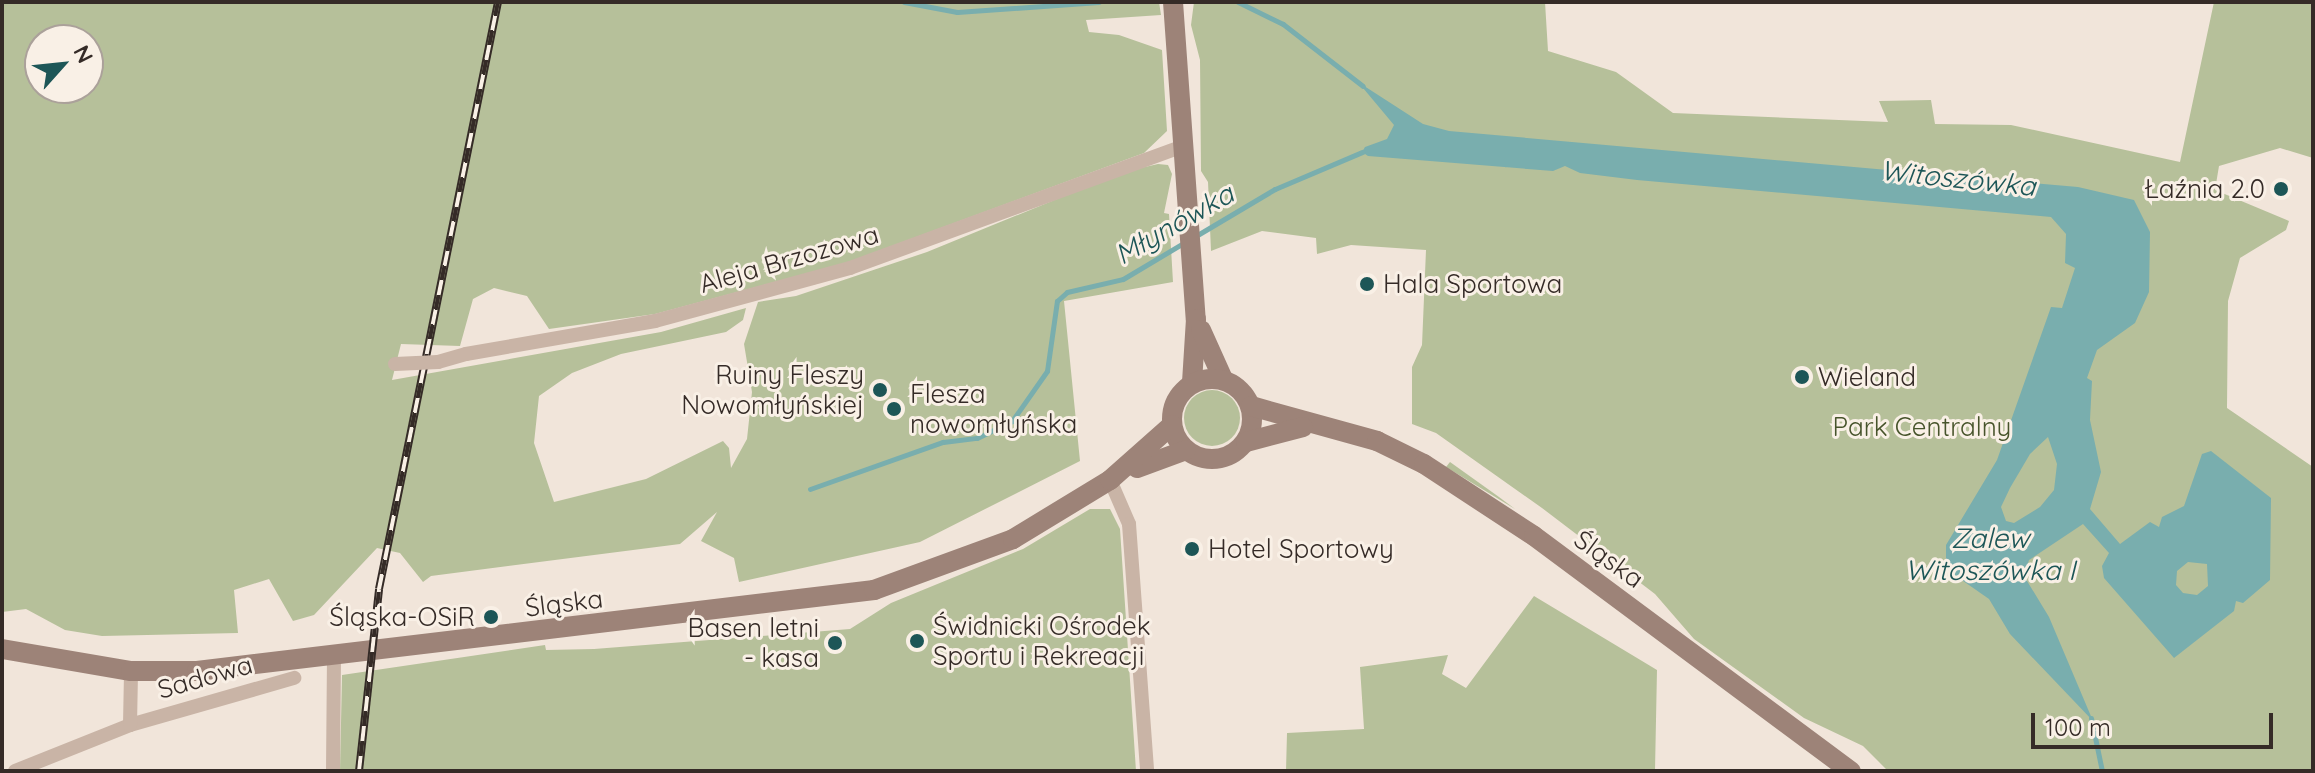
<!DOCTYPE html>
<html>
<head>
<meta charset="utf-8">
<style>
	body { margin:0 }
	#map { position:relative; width:2315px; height:773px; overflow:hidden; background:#f1e5da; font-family:Quicksand,sans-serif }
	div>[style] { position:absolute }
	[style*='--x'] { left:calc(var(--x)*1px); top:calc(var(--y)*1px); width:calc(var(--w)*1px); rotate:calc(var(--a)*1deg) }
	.green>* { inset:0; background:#b6c09a }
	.round { border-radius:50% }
	.water>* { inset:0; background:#79aeae }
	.stream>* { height:5px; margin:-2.5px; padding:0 2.5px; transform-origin:2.5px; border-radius:2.5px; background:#79aeae }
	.street>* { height:14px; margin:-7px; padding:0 7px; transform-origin:7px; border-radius:7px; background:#c9b4a6 }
	.secondary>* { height:20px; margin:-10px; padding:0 10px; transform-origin:10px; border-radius:10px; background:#9d8378 }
	.secondary>.ring { margin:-10px; padding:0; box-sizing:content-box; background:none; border:20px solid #9d8378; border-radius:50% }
	.rail>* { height:8px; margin-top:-4px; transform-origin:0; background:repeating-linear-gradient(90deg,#f9f0e6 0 15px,#352b27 0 30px); box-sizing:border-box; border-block:2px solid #352b27 }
	.street-bridge>* { height:14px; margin:-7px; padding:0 7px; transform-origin:7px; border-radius:7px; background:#c9b4a6 }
	.dots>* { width:22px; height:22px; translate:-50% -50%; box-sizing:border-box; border:4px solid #f9f0e6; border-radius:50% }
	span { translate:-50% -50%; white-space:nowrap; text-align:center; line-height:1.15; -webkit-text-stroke:6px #f9f0e6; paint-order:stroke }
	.poi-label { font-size:26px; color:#352b27 }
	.right { translate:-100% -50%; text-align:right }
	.left { translate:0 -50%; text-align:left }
	.street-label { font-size:26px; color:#352b27 }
	.park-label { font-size:26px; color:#47542b }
	.water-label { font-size:28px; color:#1d5657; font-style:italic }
	.frame { position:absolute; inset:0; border:4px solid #352b27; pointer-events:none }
	.north { position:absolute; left:24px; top:24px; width:80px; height:80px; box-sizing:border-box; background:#f9f0e6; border:2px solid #aba19a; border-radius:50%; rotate:63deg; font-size:22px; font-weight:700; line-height:32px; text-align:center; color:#352b27 }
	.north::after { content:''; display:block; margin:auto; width:28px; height:36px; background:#1d5657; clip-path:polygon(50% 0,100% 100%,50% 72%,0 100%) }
	.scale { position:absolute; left:2031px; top:713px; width:242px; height:36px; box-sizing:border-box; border:4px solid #352b27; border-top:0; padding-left:10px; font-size:24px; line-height:28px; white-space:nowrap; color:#352b27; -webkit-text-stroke:6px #f9f0e6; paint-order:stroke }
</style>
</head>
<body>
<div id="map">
	<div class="green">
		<i style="clip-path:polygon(evenodd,2px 2px,1159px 2px,1161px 15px,1086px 20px,1089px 32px,1119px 35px,1162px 50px,1167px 131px,1144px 153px,846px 263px,655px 314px,549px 329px,527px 296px,494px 288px,473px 299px,460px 346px,401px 344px,392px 380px,661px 332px,746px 308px,743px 320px,726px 332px,621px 354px,572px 373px,539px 396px,534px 443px,554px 502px,646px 479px,723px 441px,729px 448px,731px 468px,747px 439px,752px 392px,744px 344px,758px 302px,796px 296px,927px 252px,1123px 172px,1158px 164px,1168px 165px,1172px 174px,1164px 213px,1169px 214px,1173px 282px,1064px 301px,1080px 461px,920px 542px,739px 582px,734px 558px,701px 541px,717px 512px,680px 544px,431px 576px,423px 582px,400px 553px,377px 548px,314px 615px,293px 621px,269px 579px,234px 590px,238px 633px,102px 636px,65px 630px,26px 609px,2px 612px,2px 2px,40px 40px,88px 40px,88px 88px,40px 88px,40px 40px)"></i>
		<i style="clip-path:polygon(1194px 2px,1545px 2px,1548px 51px,1616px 72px,1673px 113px,1888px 122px,1879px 101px,1931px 100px,1935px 124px,2011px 125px,2180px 162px,2214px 2px,2313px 2px,2313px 158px,2280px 148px,2219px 166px,2215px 190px,2289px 221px,2286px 230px,2240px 258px,2228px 301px,2227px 408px,2313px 467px,2313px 771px,1888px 771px,1863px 746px,1804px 718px,1694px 639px,1655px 594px,1542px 508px,1436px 433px,1412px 424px,1412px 367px,1422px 345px,1426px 250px,1351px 245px,1317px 254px,1316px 238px,1262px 231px,1211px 251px,1208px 182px,1201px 171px,1200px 60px,1191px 25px)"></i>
		<i class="round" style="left:1184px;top:390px;width:56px;height:56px"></i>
		<i style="clip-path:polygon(1450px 462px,1499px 497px,1515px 509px,1446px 467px)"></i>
		<i style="clip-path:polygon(1090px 509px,1110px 509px,1120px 529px,1136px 771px,340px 771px,342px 675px,545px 645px,546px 650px,594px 649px,850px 629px,891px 603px,1023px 549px)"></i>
		<i style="clip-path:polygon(1534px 596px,1657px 670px,1655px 771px,1286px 771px,1287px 733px,1364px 729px,1360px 667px,1448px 655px,1442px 674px,1466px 688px)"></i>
	</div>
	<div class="water">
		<i style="clip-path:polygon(evenodd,1358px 82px,1423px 124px,1449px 131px,2078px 187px,2134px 200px,2150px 232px,2149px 292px,2135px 323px,2097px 350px,2087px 378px,2092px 381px,2090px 420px,2101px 472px,2090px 509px,2120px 544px,2150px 522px,2159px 527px,2162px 517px,2184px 506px,2202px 454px,2211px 451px,2271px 498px,2270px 580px,2243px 603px,2236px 601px,2234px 611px,2174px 658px,2104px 578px,2102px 566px,2109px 553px,2083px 524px,2029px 560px,2024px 576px,2049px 617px,2093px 721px,2010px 634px,1989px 599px,1946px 569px,1946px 545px,1997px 460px,2051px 307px,2062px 308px,2075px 268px,2065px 263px,2066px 234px,2051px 217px,1637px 180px,1580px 173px,1565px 166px,1553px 171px,1368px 156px,1362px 152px,1365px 147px,1387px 139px,1394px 125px,1358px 82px,2048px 437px,2057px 464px,2054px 490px,2040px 507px,2014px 523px,2006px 521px,2001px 507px,2010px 488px,2030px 454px,2048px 437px,1358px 82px,2188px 562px,2207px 564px,2208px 586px,2197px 595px,2183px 593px,2176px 585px,2177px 571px,2188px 562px)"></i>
	</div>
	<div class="stream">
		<i style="--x:904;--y:2;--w:54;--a:10.7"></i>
		<i style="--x:957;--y:12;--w:142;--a:-4"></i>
		<i style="--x:1238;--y:2;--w:50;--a:26.1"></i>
		<i style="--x:1283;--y:24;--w:101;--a:37.8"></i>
		<i style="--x:1194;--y:237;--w:94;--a:-30.7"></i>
		<i style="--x:1275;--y:189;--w:95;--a:-23"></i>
		<i style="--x:810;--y:489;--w:141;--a:-19.5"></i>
		<i style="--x:943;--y:442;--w:34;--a:-7"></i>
		<i style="--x:977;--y:438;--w:39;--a:-26"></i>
		<i style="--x:1012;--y:421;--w:61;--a:-55"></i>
		<i style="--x:1047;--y:371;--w:71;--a:-81.9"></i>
		<i style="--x:1057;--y:301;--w:13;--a:-42"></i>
		<i style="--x:1067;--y:292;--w:57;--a:-13.1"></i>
		<i style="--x:1123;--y:279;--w:72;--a:-30.8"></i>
		<i style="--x:2091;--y:718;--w:54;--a:78.3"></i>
	</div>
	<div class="street">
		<i style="--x:466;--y:354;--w:192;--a:-9.9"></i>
		<i style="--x:655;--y:321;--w:202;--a:-15.2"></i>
		<i style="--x:850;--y:268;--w:355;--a:-20.1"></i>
		<i style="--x:1110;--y:480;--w:48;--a:66.6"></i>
		<i style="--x:1129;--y:524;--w:248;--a:85.8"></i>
		<i style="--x:130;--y:725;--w:171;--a:-16"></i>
		<i style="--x:15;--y:771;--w:124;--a:-21.8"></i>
		<i style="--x:130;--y:725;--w:54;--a:-88.9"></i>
		<i style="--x:333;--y:771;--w:115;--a:-89.5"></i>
	</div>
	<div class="secondary">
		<i style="--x:1173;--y:2;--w:318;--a:85.9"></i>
		<i style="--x:1196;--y:319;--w:64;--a:93.6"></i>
		<i style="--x:1201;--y:330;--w:54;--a:65.8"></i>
		<i class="ring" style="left:1172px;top:379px;width:60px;height:60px"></i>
		<i style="--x:1251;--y:406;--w:131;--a:15.5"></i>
		<i style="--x:1377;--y:441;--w:52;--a:26.1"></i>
		<i style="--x:1424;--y:464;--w:131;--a:33.2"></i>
		<i style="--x:1534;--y:536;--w:395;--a:36.6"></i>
		<i style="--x:1246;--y:442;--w:59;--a:-14.7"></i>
		<i style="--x:1137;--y:468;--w:52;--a:-20.2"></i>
		<i style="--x:2;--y:649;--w:131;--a:9.7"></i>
		<i style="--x:131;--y:671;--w:66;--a:0"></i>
		<i style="--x:197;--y:671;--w:682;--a:-6.82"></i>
		<i style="--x:874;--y:590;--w:148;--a:-20.1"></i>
		<i style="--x:1013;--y:539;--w:114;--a:-31.3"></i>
		<i style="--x:1110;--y:480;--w:83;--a:-41.6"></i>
	</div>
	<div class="rail">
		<i style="--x:359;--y:771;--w:183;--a:-83.7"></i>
		<i style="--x:379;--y:589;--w:599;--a:-78.54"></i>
	</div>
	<div class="street-bridge">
		<i style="--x:395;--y:364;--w:43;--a:-2.7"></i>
		<i style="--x:438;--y:362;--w:29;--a:-16"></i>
	</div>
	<div class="dots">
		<i style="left:2281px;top:189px;background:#1d5657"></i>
		<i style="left:1367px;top:284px;background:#1d5657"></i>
		<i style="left:1802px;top:377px;background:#1d5657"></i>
		<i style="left:880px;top:390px;background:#1d5657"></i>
		<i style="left:894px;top:409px;background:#1d5657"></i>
		<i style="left:1192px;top:549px;background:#1d5657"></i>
		<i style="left:491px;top:617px;background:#1d5657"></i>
		<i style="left:917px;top:641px;background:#1d5657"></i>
		<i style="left:835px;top:643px;background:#1d5657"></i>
	</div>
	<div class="poi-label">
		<span class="right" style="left:2265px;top:189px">Łaźnia 2.0</span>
		<span class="left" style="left:1383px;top:284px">Hala Sportowa</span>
		<span class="right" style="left:864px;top:390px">Ruiny Fleszy<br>Nowomłyńskiej</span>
		<span class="left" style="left:1818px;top:377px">Wieland</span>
		<span class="left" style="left:910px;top:409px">Flesza<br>nowomłyńska</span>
		<span class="left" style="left:1208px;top:549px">Hotel Sportowy</span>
		<span class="right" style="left:475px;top:617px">Śląska-OSiR</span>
		<span class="left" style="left:933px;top:641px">Świdnicki Ośrodek<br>Sportu i Rekreacji</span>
		<span class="right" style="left:819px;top:643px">Basen letni<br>- kasa</span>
	</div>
	<div class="street-label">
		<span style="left:789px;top:259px;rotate:-16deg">Aleja Brzozowa</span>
		<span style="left:1609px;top:559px;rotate:36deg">Śląska</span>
		<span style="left:564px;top:603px;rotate:-7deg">Śląska</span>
		<span style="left:205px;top:677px;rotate:-16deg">Sadowa</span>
	</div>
	<div class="park-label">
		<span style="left:1922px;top:427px">Park Centralny</span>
	</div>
	<div class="water-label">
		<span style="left:1958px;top:178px;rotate:6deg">Witoszówka</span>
		<span style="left:1174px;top:224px;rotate:-30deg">Młynówka</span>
		<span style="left:1990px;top:554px">Zalew<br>Witoszówka I</span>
	</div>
	<div class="frame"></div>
	<div class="north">N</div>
	<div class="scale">100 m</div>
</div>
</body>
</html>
